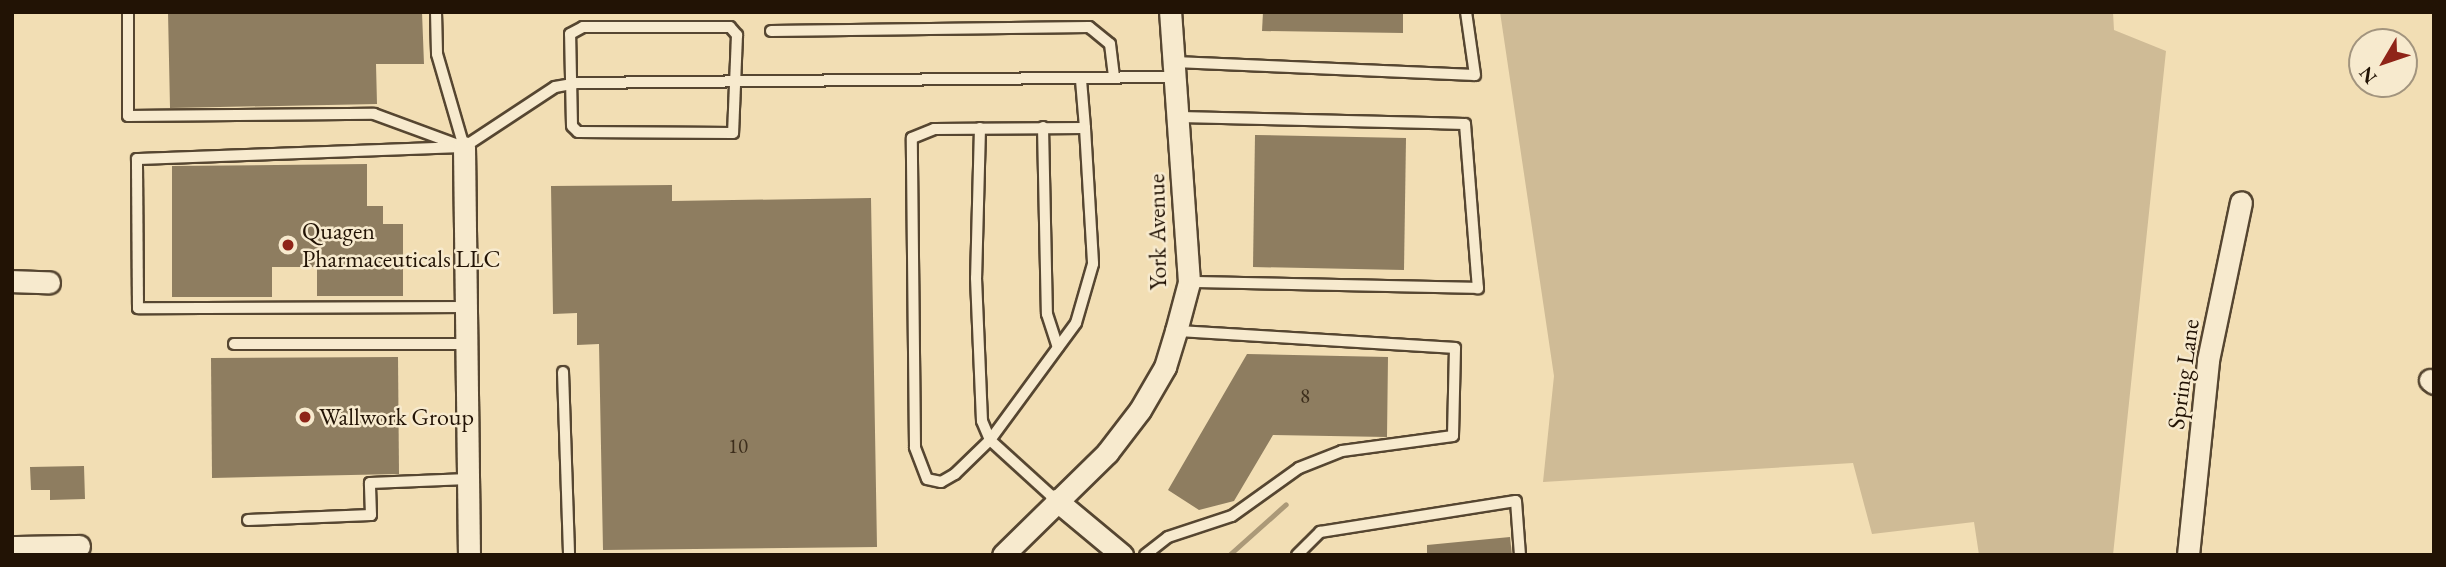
<!DOCTYPE html>
<html>
<head>
<meta charset="utf-8">
<style>
	body { margin:0 }
	#map { position:relative; width:2446px; height:567px; overflow:hidden; background:#f2deb4; font-family:"EB Garamond",serif }
	div>[style] { position:absolute }
	[style*='--x'] { left:calc(var(--x)*1px); top:calc(var(--y)*1px); width:calc(var(--w)*1px); rotate:calc(var(--a)*1deg) }
	.green>* { inset:0; background:#cfbb96 }
	.stream>* { height:5px; margin:-2.5px; padding:0 2.5px; transform-origin:2.5px; border-radius:2.5px; background:#ab9978 }
	.building>* { inset:0; background:#8e7d60 }
	.roads { filter:drop-shadow(2px 0 #564631) drop-shadow(-2px 0 #564631) drop-shadow(0 2px #564631) drop-shadow(0 -2px #564631) }
	.service>* { height:10px; margin:-5px; padding:0 5px; transform-origin:5px; border-radius:5px; background:#f7eace }
	.minor>* { height:21px; margin:-10.5px; padding:0 10.5px; transform-origin:10.5px; border-radius:10.5px; background:#f7eace }
	.dots>* { width:19px; height:19px; translate:-50% -50%; box-sizing:border-box; border:4px solid #f7eace; border-radius:50% }
	span { translate:-50% -50%; white-space:nowrap; text-align:center; line-height:1.15; -webkit-text-stroke:5px #f7eace; paint-order:stroke }
	.number-label { font-size:21px; color:#3d2e1c }
	.number-label span { -webkit-text-stroke-width:0 }
	.poi-label { font-size:24px; color:#221305 }
	.left { translate:0 -50%; text-align:left }
	.street-label { font-size:24px; color:#221305 }
	.frame { position:absolute; inset:0; border:14px solid #221305; pointer-events:none }
	.north { position:absolute; left:2348px; top:28px; width:70px; height:70px; box-sizing:border-box; background:#f7eace; border:2px solid #a2947e; border-radius:50%; rotate:231deg; font-size:19px; font-weight:700; line-height:28px; text-align:center; color:#221305 }
	.north::after { content:''; display:block; margin:auto; width:24px; height:32px; background:#8f2418; clip-path:polygon(50% 0,100% 100%,50% 72%,0 100%) }
</style>
</head>
<body>
<div id="map">
	<div class="green">
		<i style="clip-path:polygon(1500px 12px,2113px 12px,2114px 30px,2166px 51px,2113px 555px,1979px 555px,1974px 522px,1872px 534px,1853px 463px,1543px 482px,1554px 376px)"></i>
	</div>
	<div class="stream">
		<i style="--x:1229;--y:555;--w:76;--a:-41.8"></i>
	</div>
	<div class="building">
		<i style="clip-path:polygon(168px 12px,422px 12px,424px 64px,376px 64px,377px 104px,170px 108px)"></i>
		<i style="clip-path:polygon(1263px 12px,1403px 12px,1403px 33px,1262px 31px)"></i>
		<i style="clip-path:polygon(1255px 135px,1406px 138px,1404px 270px,1253px 267px)"></i>
		<i style="clip-path:polygon(367px 164px,367px 206px,383px 206px,383px 224px,403px 224px,403px 296px,317px 296px,317px 267px,272px 267px,272px 297px,172px 297px,172px 166px)"></i>
		<i style="clip-path:polygon(672px 185px,672px 201px,871px 198px,877px 547px,603px 550px,599px 344px,577px 345px,577px 313px,553px 314px,551px 186px)"></i>
		<i style="clip-path:polygon(1247px 354px,1388px 357px,1387px 437px,1273px 435px,1234px 501px,1199px 510px,1168px 490px)"></i>
		<i style="clip-path:polygon(398px 357px,399px 474px,212px 478px,211px 358px)"></i>
		<i style="clip-path:polygon(84px 466px,85px 499px,50px 500px,50px 490px,31px 490px,30px 467px)"></i>
		<i style="clip-path:polygon(1510px 537px,1512px 555px,1427px 555px,1427px 545px)"></i>
	</div>
	<div class="roads">
		<div class="service">
			<i style="--x:128;--y:12;--w:104;--a:90"></i>
			<i style="--x:128;--y:116;--w:246;--a:-0.5"></i>
			<i style="--x:374;--y:114;--w:93;--a:20.2"></i>
			<i style="--x:436;--y:12;--w:42;--a:88.6"></i>
			<i style="--x:437;--y:54;--w:97;--a:73.8"></i>
			<i style="--x:583;--y:27;--w:147;--a:0"></i>
			<i style="--x:730;--y:27;--w:11;--a:49"></i>
			<i style="--x:737;--y:35;--w:98;--a:92.3"></i>
			<i style="--x:733;--y:133;--w:155;--a:-179.6"></i>
			<i style="--x:578;--y:132;--w:8;--a:-135"></i>
			<i style="--x:572;--y:126;--w:92;--a:-91.2"></i>
			<i style="--x:570;--y:34;--w:15;--a:-28"></i>
			<i style="--x:771;--y:31;--w:318;--a:-0.7"></i>
			<i style="--x:1089;--y:27;--w:27;--a:39"></i>
			<i style="--x:1110;--y:44;--w:33;--a:83"></i>
			<i style="--x:1175;--y:62;--w:300;--a:2.5"></i>
			<i style="--x:1475;--y:75;--w:64;--a:-98.1"></i>
			<i style="--x:1081;--y:80;--w:48;--a:85.2"></i>
			<i style="--x:1085;--y:128;--w:136;--a:86.6"></i>
			<i style="--x:1093;--y:264;--w:61;--a:106.1"></i>
			<i style="--x:1076;--y:323;--w:145;--a:126.3"></i>
			<i style="--x:990;--y:440;--w:49;--a:135.8"></i>
			<i style="--x:955;--y:474;--w:16;--a:150"></i>
			<i style="--x:941;--y:482;--w:14;--a:-168"></i>
			<i style="--x:927;--y:479;--w:34;--a:-111"></i>
			<i style="--x:915;--y:447;--w:309;--a:-90.6"></i>
			<i style="--x:912;--y:138;--w:24;--a:-22"></i>
			<i style="--x:934;--y:129;--w:151;--a:-0.4"></i>
			<i style="--x:1180;--y:117;--w:285;--a:1.4"></i>
			<i style="--x:1465;--y:124;--w:165;--a:85.5"></i>
			<i style="--x:1478;--y:288;--w:289;--a:-178.8"></i>
			<i style="--x:1043;--y:127;--w:187;--a:88.8"></i>
			<i style="--x:1047;--y:314;--w:35;--a:72"></i>
			<i style="--x:980;--y:128;--w:150;--a:91.5"></i>
			<i style="--x:976;--y:278;--w:143;--a:87.6"></i>
			<i style="--x:982;--y:421;--w:21;--a:67"></i>
			<i style="--x:990;--y:440;--w:89;--a:42.3"></i>
			<i style="--x:466;--y:307;--w:328;--a:179.8"></i>
			<i style="--x:138;--y:308;--w:149;--a:-90.4"></i>
			<i style="--x:137;--y:159;--w:327;--a:-2.1"></i>
			<i style="--x:464;--y:147;--w:109;--a:-33.4"></i>
			<i style="--x:555;--y:87;--w:22;--a:-10"></i>
			<i style="--x:577;--y:83;--w:597;--a:-0.58"></i>
			<i style="--x:234;--y:344;--w:232;--a:0"></i>
			<i style="--x:563;--y:372;--w:183;--a:88.1"></i>
			<i style="--x:248;--y:520;--w:123;--a:-2.3"></i>
			<i style="--x:371;--y:515;--w:32;--a:-92"></i>
			<i style="--x:370;--y:483;--w:98;--a:-2.3"></i>
			<i style="--x:1145;--y:555;--w:29;--a:-38"></i>
			<i style="--x:1168;--y:537;--w:67;--a:-18.2"></i>
			<i style="--x:1232;--y:516;--w:82;--a:-35.6"></i>
			<i style="--x:1299;--y:468;--w:46;--a:-21.6"></i>
			<i style="--x:1342;--y:451;--w:112;--a:-7.7"></i>
			<i style="--x:1453;--y:436;--w:88;--a:-88.7"></i>
			<i style="--x:1455;--y:348;--w:280;--a:-176.5"></i>
			<i style="--x:1297;--y:555;--w:33;--a:-45"></i>
			<i style="--x:1320;--y:532;--w:198;--a:-9"></i>
			<i style="--x:1516;--y:501;--w:54;--a:85.8"></i>
		</div>
		<div class="minor">
			<i style="--x:464;--y:147;--w:408;--a:89.3"></i>
			<i style="--x:12;--y:281;--w:37;--a:2"></i>
			<i style="--x:2430;--y:380;--w:5;--a:37"></i>
			<i style="--x:1056;--y:500;--w:86;--a:39.8"></i>
			<i style="--x:12;--y:547;--w:67;--a:-0.9"></i>
			<i style="--x:1003;--y:555;--w:146;--a:-44.4"></i>
			<i style="--x:1107;--y:453;--w:54;--a:-52.5"></i>
			<i style="--x:1140;--y:410;--w:50;--a:-59.8"></i>
			<i style="--x:1165;--y:367;--w:38;--a:-73"></i>
			<i style="--x:1176;--y:331;--w:51;--a:-75.1"></i>
			<i style="--x:1189;--y:282;--w:271;--a:-94"></i>
			<i style="--x:2188;--y:555;--w:196;--a:-84.1"></i>
			<i style="--x:2208;--y:360;--w:161;--a:-78.2"></i>
		</div>
	</div>
	<div class="dots">
		<i style="left:288px;top:245px;background:#8f2418"></i>
		<i style="left:305px;top:417px;background:#8f2418"></i>
	</div>
	<div class="number-label">
		<span style="left:1305px;top:396px">8</span>
		<span style="left:738px;top:446px">10</span>
	</div>
	<div class="poi-label">
		<span class="left" style="left:302px;top:245px">Quagen<br>Pharmaceuticals LLC</span>
		<span class="left" style="left:319px;top:417px">Wallwork Group</span>
	</div>
	<div class="street-label">
		<span style="left:1157px;top:232px;rotate:-91deg">York Avenue</span>
		<span style="left:2183px;top:374px;rotate:-82deg">Spring Lane</span>
	</div>
	<div class="frame"></div>
	<div class="north">N</div>
</div>
</body>
</html>
